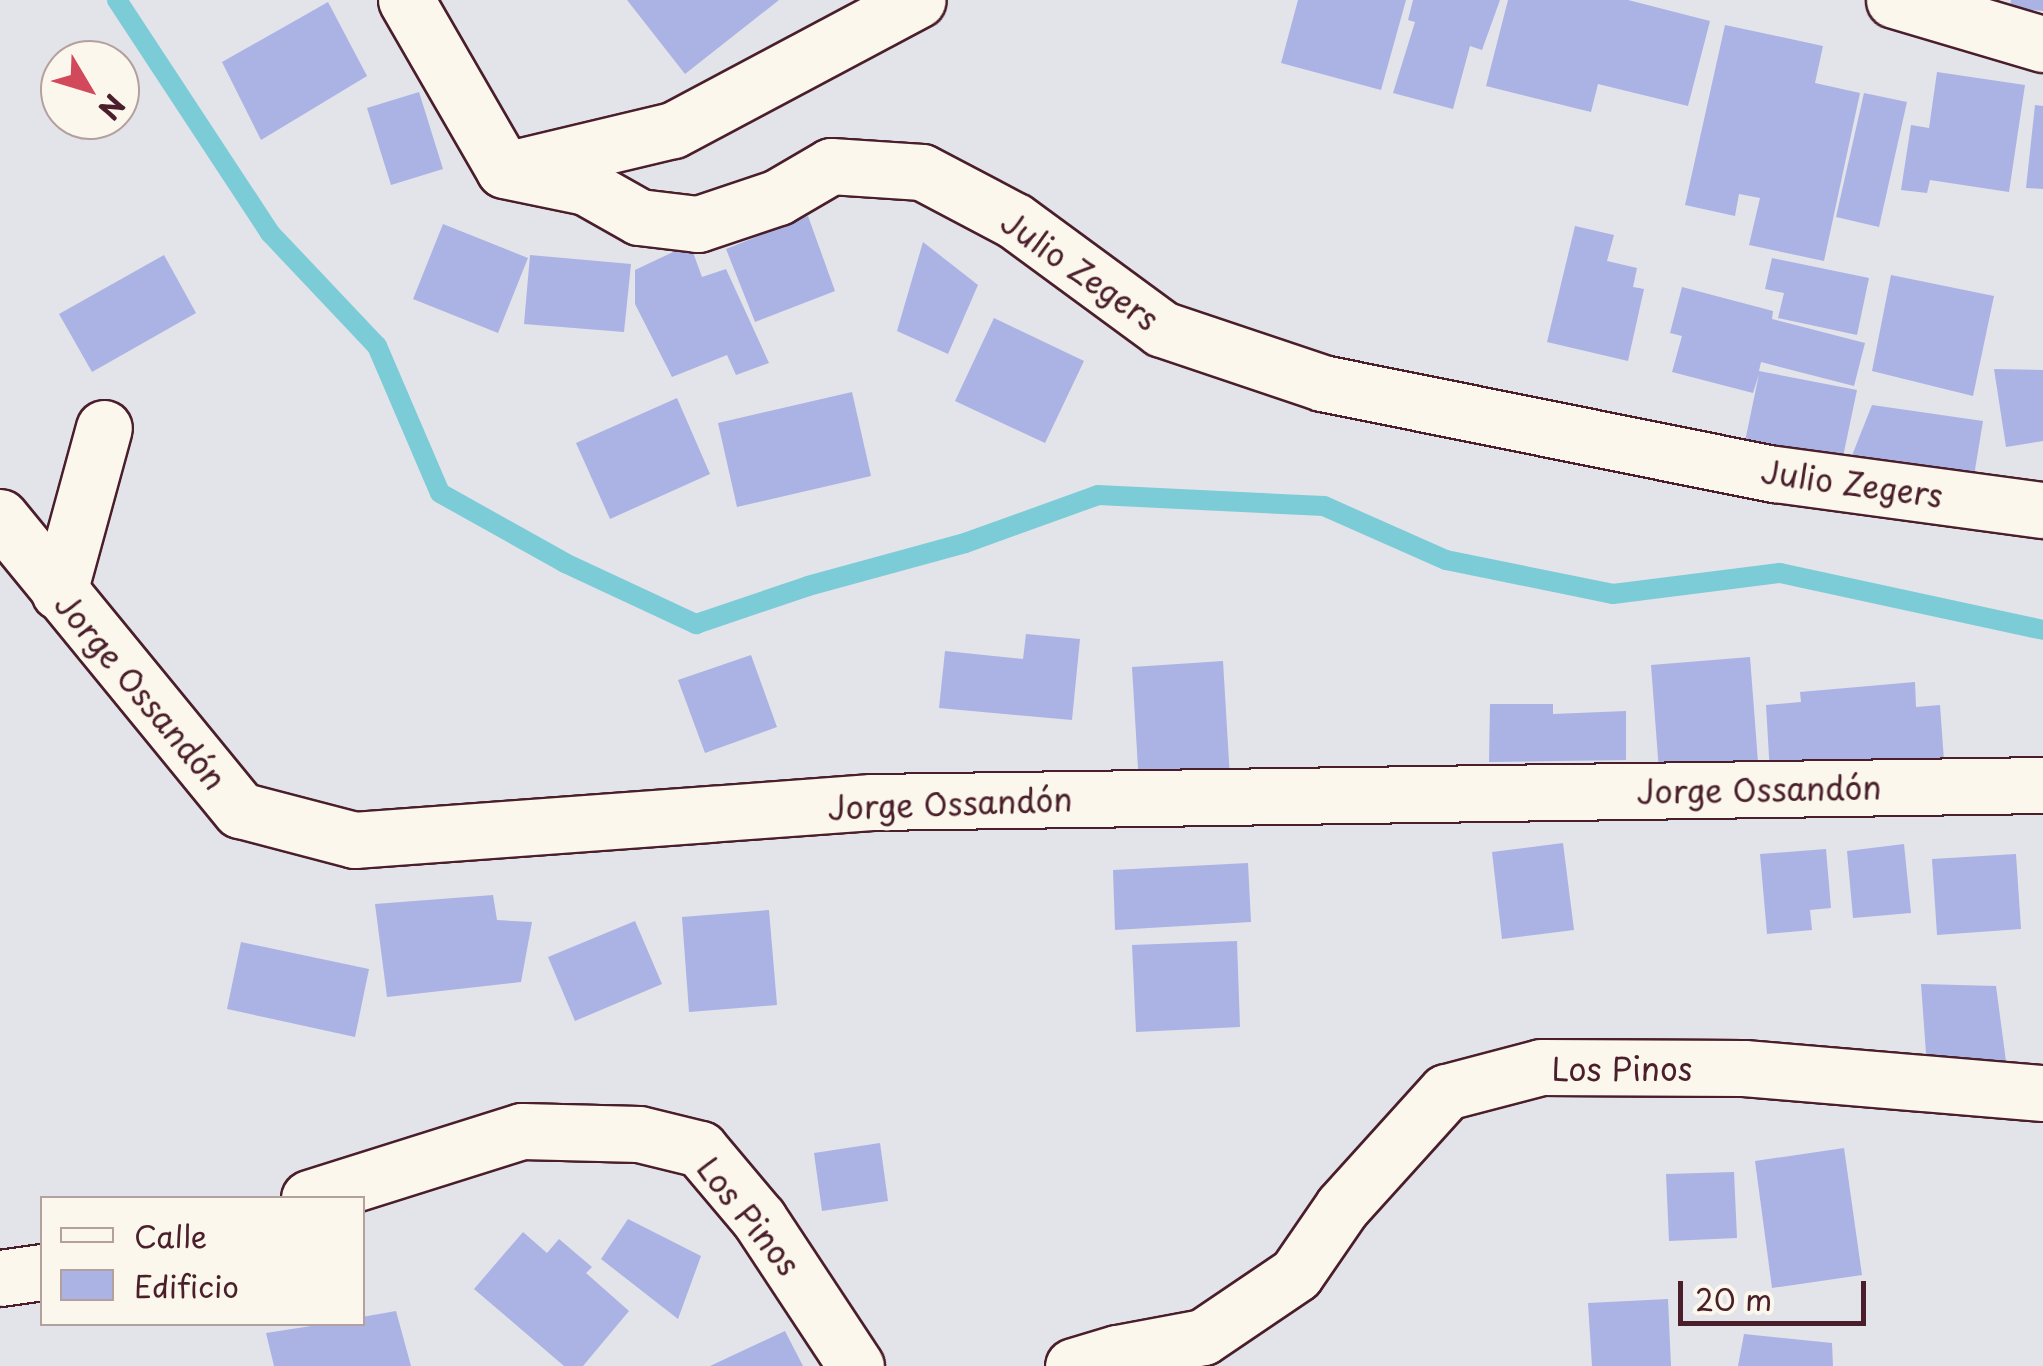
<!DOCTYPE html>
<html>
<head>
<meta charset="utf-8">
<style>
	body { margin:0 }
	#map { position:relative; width:2043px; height:1366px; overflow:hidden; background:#e3e3ea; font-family:"Playpen Sans",sans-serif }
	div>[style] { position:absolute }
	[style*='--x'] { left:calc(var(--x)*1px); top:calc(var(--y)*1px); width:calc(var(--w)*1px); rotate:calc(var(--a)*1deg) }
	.stream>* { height:20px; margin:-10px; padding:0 10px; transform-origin:10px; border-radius:10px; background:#7cccd8 }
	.building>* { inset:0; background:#abb3e4 }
	.roads { filter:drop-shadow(2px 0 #4a1f2b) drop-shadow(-2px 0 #4a1f2b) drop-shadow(0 2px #4a1f2b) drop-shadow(0 -2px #4a1f2b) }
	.minor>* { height:55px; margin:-27.5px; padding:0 27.5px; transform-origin:27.5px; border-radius:27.5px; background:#fbf7ec }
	span { translate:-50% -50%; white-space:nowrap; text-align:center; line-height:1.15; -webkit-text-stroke:8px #fbf7ec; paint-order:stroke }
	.street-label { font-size:32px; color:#4a1f2b }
	.legend { position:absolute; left:40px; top:1196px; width:325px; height:130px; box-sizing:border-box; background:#fbf7ec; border:2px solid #b4a19f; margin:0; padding:12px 18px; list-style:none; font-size:30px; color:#4a1f2b }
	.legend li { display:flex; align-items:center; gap:20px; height:50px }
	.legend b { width:50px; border:2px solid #b4a19f }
	.north { position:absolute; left:40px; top:40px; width:100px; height:100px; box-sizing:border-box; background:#fbf7ec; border:2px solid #b4a19f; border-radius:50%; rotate:128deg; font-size:28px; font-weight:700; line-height:40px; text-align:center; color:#4a1f2b }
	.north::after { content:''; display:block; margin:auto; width:35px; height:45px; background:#d1495b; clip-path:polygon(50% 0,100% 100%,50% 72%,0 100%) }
	.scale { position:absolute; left:1678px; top:1281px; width:188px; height:45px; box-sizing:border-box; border:5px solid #4a1f2b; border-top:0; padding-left:12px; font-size:30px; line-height:35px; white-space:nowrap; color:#4a1f2b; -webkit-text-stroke:8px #fbf7ec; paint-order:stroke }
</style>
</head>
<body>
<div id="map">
	<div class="stream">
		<i style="--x:117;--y:0;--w:279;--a:56.7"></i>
		<i style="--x:270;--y:233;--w:156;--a:46.6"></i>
		<i style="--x:377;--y:346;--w:160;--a:66.8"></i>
		<i style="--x:440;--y:493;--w:143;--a:29.2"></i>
		<i style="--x:565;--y:563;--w:145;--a:25"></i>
		<i style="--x:696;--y:624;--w:118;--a:-18.7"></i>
		<i style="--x:808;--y:586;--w:163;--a:-15.3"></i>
		<i style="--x:965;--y:543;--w:141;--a:-19.8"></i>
		<i style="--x:1098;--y:495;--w:226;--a:2.8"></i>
		<i style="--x:1324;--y:506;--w:133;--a:23.9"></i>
		<i style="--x:1446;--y:560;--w:170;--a:11.5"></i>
		<i style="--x:1613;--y:594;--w:168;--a:-7.2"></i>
		<i style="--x:1780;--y:573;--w:269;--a:12.2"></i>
	</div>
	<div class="building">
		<i style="clip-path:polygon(627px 0,779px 0,685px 74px)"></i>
		<i style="clip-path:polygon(1298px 0,1406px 0,1381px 90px,1281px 63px)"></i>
		<i style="clip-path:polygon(1413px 0,1500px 0,1482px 50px,1470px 46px,1453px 109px,1393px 93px,1415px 22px,1408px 20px)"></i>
		<i style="clip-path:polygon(1508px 0,1628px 0,1710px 21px,1688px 106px,1598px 84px,1591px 112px,1486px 86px)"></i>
		<i style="clip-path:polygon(2011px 0,2043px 0,2043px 11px,2010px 8px)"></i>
		<i style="clip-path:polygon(328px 2px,367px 76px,261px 140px,222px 62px)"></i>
		<i style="clip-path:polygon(1725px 25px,1823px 46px,1815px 83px,1860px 93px,1824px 261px,1749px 245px,1760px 198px,1739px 194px,1735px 216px,1685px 205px)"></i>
		<i style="clip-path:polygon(1937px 72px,2025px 85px,2009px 192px,1930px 180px,1927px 193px,1901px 190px,1911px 125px,1929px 128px)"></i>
		<i style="clip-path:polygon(419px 92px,443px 169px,391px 185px,367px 108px)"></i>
		<i style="clip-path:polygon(1864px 93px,1907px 102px,1879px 227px,1836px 217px)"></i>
		<i style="clip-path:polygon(2035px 105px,2043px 106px,2043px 189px,2026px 188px)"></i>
		<i style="clip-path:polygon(808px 216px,835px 291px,755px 322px,726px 249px)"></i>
		<i style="clip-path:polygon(443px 224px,528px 258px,498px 333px,413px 299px)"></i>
		<i style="clip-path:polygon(1575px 226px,1614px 235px,1607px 261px,1637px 268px,1633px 287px,1644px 289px,1628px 361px,1547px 342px)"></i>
		<i style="clip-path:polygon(923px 242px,978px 285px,948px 354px,897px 331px)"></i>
		<i style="clip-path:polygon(690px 244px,702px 277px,726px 269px,769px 363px,736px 375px,727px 355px,672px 377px,635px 304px,635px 270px)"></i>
		<i style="clip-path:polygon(164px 255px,196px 313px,92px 372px,59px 314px)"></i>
		<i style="clip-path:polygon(530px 255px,631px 264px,624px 332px,524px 324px)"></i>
		<i style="clip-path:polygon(1772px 258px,1869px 278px,1857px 335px,1778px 318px,1784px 293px,1765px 289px)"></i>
		<i style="clip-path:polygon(1891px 275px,1994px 296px,1973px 396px,1872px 371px)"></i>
		<i style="clip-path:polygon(1682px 287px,1773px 311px,1772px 319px,1865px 343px,1854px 386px,1761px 362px,1759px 371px,1857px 390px,1840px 471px,1743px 451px,1759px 374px,1753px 393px,1672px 372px,1682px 336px,1670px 333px)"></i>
		<i style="clip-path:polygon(994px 318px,1084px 361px,1045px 443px,955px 401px)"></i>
		<i style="clip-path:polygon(1994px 369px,2043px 370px,2043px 441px,2006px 447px)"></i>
		<i style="clip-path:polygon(852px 392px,871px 476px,737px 507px,718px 423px)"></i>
		<i style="clip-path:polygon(677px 398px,710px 474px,610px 519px,576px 443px)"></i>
		<i style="clip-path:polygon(1872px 405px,1983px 421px,1972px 488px,1851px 458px)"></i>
		<i style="clip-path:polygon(1026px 634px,1080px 639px,1072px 720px,939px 708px,945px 651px,1023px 659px)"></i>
		<i style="clip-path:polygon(751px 655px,777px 727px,705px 753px,678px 680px)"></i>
		<i style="clip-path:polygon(1750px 657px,1758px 762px,1659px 771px,1651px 665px)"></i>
		<i style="clip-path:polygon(1223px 661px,1230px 779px,1139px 785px,1132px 667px)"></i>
		<i style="clip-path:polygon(1915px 682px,1916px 707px,1940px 705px,1944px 761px,1770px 774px,1766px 705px,1801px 702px,1800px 692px)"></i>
		<i style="clip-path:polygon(1490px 704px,1553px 704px,1553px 714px,1626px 711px,1626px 760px,1489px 762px)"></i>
		<i style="clip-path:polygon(1563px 843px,1574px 930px,1502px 939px,1492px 852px)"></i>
		<i style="clip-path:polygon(1904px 844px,1911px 913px,1853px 918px,1847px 851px)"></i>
		<i style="clip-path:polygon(1826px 849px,1831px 908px,1810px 910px,1812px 930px,1767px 934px,1760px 854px)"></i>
		<i style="clip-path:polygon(2016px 854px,2021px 929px,1937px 935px,1932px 859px)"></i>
		<i style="clip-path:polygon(1248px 863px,1251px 922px,1115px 930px,1113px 870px)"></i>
		<i style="clip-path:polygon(493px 895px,497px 920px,532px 922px,521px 982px,387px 997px,375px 904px)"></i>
		<i style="clip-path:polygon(769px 910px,777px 1005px,689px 1012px,682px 917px)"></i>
		<i style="clip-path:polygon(635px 921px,662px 984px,575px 1021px,548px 957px)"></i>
		<i style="clip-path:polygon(1237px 941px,1240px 1027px,1136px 1032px,1132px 945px)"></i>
		<i style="clip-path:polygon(241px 942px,369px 969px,355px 1037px,227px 1009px)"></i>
		<i style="clip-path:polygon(1921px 984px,1996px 986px,2007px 1069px,1927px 1067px)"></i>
		<i style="clip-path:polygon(880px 1143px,888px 1201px,822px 1211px,814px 1153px)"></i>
		<i style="clip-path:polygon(1844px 1148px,1862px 1275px,1772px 1288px,1755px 1161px)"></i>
		<i style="clip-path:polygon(1734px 1172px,1737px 1238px,1669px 1241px,1666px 1174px)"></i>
		<i style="clip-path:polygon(628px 1219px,701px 1256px,678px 1319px,601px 1259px)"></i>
		<i style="clip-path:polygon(523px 1232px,547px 1253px,559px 1239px,592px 1267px,586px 1273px,629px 1311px,583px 1366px,564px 1366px,474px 1289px)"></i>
		<i style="clip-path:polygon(1668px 1299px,1671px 1366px,1592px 1366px,1588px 1303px)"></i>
		<i style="clip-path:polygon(396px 1311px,411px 1366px,274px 1366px,266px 1333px,324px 1324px,362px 1324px,362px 1317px)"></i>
		<i style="clip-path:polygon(785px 1331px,803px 1366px,710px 1366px)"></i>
		<i style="clip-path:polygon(1744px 1334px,1832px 1343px,1833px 1366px,1738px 1366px)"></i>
	</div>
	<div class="roads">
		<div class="minor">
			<i style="--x:406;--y:0;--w:196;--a:60"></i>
			<i style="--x:504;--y:170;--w:84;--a:11.7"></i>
			<i style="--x:586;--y:187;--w:61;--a:29.5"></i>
			<i style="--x:639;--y:217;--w:59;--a:6.8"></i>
			<i style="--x:698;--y:224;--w:84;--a:-18.6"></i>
			<i style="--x:778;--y:197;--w:61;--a:-30.3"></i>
			<i style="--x:831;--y:166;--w:91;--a:3.8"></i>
			<i style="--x:922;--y:172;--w:105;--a:27.8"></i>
			<i style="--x:1015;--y:221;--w:182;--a:36.3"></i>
			<i style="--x:1162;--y:329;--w:169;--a:18.6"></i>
			<i style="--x:1322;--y:383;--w:462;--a:11.4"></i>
			<i style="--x:1775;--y:474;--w:270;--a:7.7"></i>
			<i style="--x:1894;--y:0;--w:155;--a:16.5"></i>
			<i style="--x:522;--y:166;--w:155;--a:-13.4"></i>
			<i style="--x:673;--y:130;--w:277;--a:-28"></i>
			<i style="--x:0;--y:517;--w:379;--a:50.7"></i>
			<i style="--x:240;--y:810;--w:118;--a:14.7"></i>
			<i style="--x:354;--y:840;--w:519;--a:-4.2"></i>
			<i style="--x:872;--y:802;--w:1171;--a:-0.83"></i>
			<i style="--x:59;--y:592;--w:170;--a:-74.7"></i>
			<i style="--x:309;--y:1198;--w:223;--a:-17.5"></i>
			<i style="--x:522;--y:1131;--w:117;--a:1.5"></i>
			<i style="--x:639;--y:1134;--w:63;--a:13.8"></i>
			<i style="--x:700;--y:1149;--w:92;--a:49.9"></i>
			<i style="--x:759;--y:1219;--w:176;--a:56.6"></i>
			<i style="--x:0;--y:1278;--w:42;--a:-8.1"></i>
			<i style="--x:1073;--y:1366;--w:46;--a:-16.5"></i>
			<i style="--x:1117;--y:1353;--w:87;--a:-10.5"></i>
			<i style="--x:1203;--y:1337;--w:112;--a:-34.1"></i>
			<i style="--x:1296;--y:1274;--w:81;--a:-55.5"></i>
			<i style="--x:1342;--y:1207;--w:155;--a:-47.9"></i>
			<i style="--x:1446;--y:1092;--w:98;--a:-14.7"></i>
			<i style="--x:1541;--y:1067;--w:203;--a:0.3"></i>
			<i style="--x:1744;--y:1068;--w:300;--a:4.8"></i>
		</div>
	</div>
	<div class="street-label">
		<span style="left:1080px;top:270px;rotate:35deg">Julio Zegers</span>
		<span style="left:1852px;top:483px;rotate:8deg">Julio Zegers</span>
		<span style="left:141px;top:691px;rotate:50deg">Jorge Ossandón</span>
		<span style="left:1759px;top:789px;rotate:-1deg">Jorge Ossandón</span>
		<span style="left:950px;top:803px;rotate:-2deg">Jorge Ossandón</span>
		<span style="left:1622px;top:1068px">Los Pinos</span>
		<span style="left:749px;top:1216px;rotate:51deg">Los Pinos</span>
	</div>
	<ul class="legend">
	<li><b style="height:12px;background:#fbf7ec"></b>Calle</li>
	<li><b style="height:28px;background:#abb3e4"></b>Edificio</li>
	</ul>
	<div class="north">N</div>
	<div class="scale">20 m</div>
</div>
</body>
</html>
